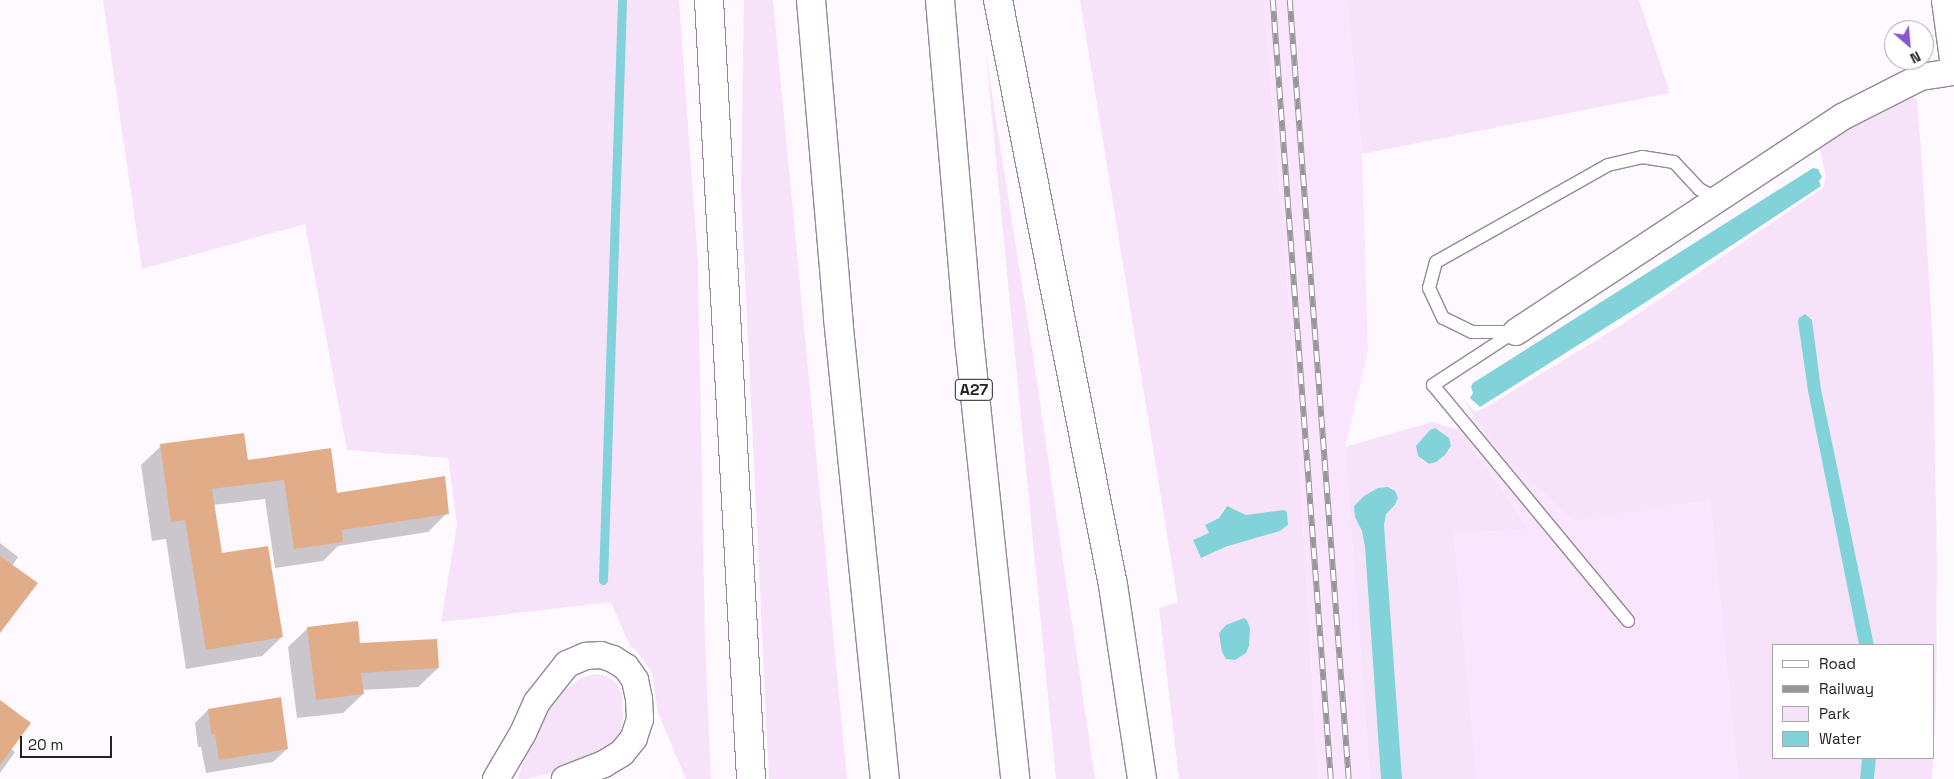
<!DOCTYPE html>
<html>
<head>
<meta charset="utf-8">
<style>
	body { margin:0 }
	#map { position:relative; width:1954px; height:779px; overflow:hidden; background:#fef8ff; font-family:"Space Grotesk",sans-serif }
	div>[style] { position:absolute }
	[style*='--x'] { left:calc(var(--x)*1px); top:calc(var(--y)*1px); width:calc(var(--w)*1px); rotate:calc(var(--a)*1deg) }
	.built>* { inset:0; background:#f9e5fd }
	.green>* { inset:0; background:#f6e3fa }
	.water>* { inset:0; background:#82d2d9 }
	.shadow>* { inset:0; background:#0003 }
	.stream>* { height:9px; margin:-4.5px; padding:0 4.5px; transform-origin:4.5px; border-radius:4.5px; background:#82d2d9 }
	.building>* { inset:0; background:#e1ad88 }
	.roads { filter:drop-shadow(1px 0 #958898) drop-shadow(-1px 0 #958898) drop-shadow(0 1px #958898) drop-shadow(0 -1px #958898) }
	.lane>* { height:12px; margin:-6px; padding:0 6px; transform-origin:6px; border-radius:6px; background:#fff }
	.street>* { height:26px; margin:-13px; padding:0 13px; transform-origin:13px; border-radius:13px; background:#fff }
	.secondary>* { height:28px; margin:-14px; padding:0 14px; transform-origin:14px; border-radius:14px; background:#fff }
	.highway>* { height:28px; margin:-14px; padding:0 14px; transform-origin:14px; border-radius:14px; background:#fff }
	.rail>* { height:5.5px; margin-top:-2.75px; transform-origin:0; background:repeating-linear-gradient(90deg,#fff 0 11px,#9a949b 0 22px); box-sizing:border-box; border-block:1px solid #9a949b }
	span { translate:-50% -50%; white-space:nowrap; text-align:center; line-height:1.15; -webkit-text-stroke:4px #fff; paint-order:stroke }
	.shield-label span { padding:1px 4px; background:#fff; border:1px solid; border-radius:4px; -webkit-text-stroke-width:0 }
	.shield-label { font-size:16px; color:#262127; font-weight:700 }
	.legend { position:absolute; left:1772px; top:644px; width:162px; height:115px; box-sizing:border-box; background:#fff; border:1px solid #a8a6a9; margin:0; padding:6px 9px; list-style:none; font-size:15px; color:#262127 }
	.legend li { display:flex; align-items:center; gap:10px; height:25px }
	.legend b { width:25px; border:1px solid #a8a6a9 }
	.north { position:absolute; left:1884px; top:20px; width:50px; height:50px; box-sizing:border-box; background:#fff; border:1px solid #a8a6a9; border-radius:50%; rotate:153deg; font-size:14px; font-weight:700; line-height:20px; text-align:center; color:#262127 }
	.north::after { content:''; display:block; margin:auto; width:18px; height:22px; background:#8a57d0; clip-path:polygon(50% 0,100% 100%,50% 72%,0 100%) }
	.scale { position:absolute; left:20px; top:736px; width:92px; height:22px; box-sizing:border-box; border:2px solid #262127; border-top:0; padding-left:6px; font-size:15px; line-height:18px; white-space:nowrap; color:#262127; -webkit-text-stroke:4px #fff; paint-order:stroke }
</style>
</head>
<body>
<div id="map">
	<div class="built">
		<i style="clip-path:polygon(1264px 0,1347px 0,1362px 154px,1368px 351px,1345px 447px,1370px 779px,1318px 779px,1293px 351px)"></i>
		<i style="clip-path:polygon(1474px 417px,1492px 443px,1574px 522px,1710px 500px,1738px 779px,1477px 779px,1454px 533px,1529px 530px,1482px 462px,1456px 429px)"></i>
	</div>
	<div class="green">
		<i style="clip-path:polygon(103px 0,679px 0,698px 263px,705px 638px,711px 779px,686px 779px,658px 713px,652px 673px,637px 651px,630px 646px,611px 602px,441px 622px,457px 524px,448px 458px,347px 450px,305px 224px,142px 269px)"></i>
		<i style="clip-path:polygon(744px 0,773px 0,847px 779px,769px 779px,741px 193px)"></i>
		<i style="clip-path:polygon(evenodd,1080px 0,1264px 0,1293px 351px,1318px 779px,1179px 779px,1159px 608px,1178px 602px,1080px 0,1225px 507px,1246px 515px,1287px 513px,1288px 525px,1280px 531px,1225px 547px,1201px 558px,1193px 540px,1209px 533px,1205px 525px,1219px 518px,1225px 507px)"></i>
		<i style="clip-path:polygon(1347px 0,1639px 0,1670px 93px,1362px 154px)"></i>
		<i style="clip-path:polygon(986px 56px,1032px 348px,1095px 779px,1056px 779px)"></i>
		<i style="clip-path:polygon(1913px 97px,1917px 99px,1922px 162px,1933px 345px,1937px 563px,1936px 702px,1932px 779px,1874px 779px,1876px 758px,1933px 758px,1933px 645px,1874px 645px,1821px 389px,1811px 317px,1798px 322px,1801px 344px,1808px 391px,1859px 645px,1773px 645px,1773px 758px,1862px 758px,1860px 779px,1738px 779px,1710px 500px,1574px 522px,1492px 443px,1462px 398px,1475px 412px,1485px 408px,1623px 324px,1823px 188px,1826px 175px,1818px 142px,1898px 100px)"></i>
		<i style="clip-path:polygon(evenodd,1432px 422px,1456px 429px,1482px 462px,1529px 530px,1454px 533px,1477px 779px,1402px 779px,1384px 525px,1386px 514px,1396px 505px,1398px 498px,1392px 488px,1382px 487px,1354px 506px,1355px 517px,1362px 531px,1365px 547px,1381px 779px,1370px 779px,1345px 447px,1432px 422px,1449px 438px,1451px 449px,1436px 462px,1429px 464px,1421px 460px,1449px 438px)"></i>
		<i style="clip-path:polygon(593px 674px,607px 676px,616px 683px,622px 695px,623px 720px,618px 737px,608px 752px,564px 770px,528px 779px,518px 779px,527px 748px,544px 716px,562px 693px,579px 679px)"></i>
	</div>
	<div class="water">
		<i style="clip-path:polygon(1813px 168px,1818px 169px,1822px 177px,1819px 181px,1821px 186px,1649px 300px,1480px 407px,1470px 398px,1473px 393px,1471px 387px,1473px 383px)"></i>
		<i style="clip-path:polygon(1805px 314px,1812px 320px,1821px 389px,1874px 645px,1859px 645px,1808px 391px,1798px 322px,1799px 318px)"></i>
		<i style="clip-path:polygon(1435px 428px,1449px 438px,1451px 446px,1445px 455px,1436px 462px,1429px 464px,1418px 456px,1416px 446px,1430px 430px)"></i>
		<i style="clip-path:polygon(1388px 487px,1395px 491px,1398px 498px,1395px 505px,1386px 514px,1384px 525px,1402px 779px,1381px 779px,1365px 547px,1362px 531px,1355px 517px,1354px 506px,1364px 496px,1378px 488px)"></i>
		<i style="clip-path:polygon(1227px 506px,1246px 515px,1284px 510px,1287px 512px,1288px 525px,1280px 531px,1225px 547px,1201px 558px,1193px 540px,1209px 533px,1205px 525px,1219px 518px)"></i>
		<i style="clip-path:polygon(1244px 618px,1247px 620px,1250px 628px,1249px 646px,1246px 653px,1235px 660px,1226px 659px,1222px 652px,1219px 633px,1226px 625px)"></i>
		<i style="clip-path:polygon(1862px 758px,1876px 758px,1874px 779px,1860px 779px)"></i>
	</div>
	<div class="shadow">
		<i style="clip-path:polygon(161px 446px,247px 461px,336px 494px,447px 513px,428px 532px,338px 546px,323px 561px,275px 568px,265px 499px,213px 505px,221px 554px,282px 637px,262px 656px,186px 669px,166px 539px,152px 541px,141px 465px)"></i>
		<i style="clip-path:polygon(0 543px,18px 557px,12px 566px,0 631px)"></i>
		<i style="clip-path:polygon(308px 628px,359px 644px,438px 668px,418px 687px,362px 690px,363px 694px,343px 713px,297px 718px,288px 647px)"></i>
		<i style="clip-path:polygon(0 701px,11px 749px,15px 752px,0 773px)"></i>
		<i style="clip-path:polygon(208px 710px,287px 749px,273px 762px,206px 773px,201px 747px,198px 747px,195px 723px)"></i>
	</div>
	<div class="stream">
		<i style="--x:603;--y:580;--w:580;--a:-88.12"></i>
	</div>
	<div class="building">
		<i style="clip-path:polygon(244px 433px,248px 460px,331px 448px,337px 493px,445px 476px,449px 514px,342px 530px,343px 542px,294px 549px,284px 480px,212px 489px,222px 553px,268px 546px,283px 637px,206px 650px,185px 520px,171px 522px,160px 444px)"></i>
		<i style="clip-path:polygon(0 556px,38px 583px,0 633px)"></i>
		<i style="clip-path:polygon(358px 621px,360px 643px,437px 639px,439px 668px,361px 673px,364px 694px,316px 700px,307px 627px)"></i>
		<i style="clip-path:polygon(281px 697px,288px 749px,219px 760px,215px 734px,211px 734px,208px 709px)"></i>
		<i style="clip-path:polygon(0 700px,31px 723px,0 765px)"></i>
	</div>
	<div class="roads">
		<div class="lane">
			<i style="--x:1514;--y:332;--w:97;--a:146.8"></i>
			<i style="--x:1433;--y:385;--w:306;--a:50.4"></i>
			<i style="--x:1516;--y:332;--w:44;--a:180"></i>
			<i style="--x:1472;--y:332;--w:32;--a:-154"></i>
			<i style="--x:1443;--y:318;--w:33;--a:-115"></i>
			<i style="--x:1429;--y:288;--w:27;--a:-75"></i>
			<i style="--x:1436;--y:262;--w:197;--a:-29.4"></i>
			<i style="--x:1608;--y:165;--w:35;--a:-13"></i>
			<i style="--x:1642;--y:157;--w:32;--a:9"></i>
			<i style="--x:1674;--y:162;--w:37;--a:47"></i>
			<i style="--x:1699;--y:189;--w:21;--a:28"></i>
		</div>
		<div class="street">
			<i style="--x:1516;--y:332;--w:391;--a:-33.4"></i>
			<i style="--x:1842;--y:117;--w:89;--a:-26.9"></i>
			<i style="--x:1921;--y:77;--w:33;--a:-9"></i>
			<i style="--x:496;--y:779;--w:53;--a:-59.6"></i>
			<i style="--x:523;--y:733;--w:34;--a:-66"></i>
			<i style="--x:537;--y:702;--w:48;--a:-51.7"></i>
			<i style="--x:567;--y:664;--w:21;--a:-23"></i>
			<i style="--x:586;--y:656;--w:15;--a:-4"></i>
			<i style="--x:601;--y:655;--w:13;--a:18"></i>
			<i style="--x:613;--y:659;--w:15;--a:32"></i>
			<i style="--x:626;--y:667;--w:16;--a:55"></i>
			<i style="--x:635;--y:680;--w:19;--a:78"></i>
			<i style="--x:639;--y:699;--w:20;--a:87"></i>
			<i style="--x:640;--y:719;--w:20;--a:108"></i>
			<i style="--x:634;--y:738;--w:19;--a:129"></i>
			<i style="--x:622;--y:753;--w:21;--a:149"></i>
			<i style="--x:604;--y:764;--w:42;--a:159"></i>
		</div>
		<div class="secondary">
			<i style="--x:1946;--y:0;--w:60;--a:82.3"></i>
		</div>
		<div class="highway">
			<i style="--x:709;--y:0;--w:780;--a:86.91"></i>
			<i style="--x:811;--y:0;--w:319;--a:85.1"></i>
			<i style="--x:838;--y:318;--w:463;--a:84.2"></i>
			<i style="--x:940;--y:0;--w:349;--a:85.1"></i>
			<i style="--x:970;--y:348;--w:433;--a:84"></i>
			<i style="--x:998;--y:0;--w:596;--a:78.88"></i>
			<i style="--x:1113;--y:585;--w:196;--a:81.5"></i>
		</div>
	</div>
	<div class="rail">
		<i style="--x:1273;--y:0;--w:781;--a:85.74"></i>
		<i style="--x:1290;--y:0;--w:781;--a:85.67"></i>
	</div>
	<div class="shield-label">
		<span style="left:974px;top:390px">A27</span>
	</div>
	<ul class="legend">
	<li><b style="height:6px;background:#fff"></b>Road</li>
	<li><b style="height:6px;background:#9a949b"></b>Railway</li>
	<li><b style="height:14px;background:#f6e3fa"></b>Park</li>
	<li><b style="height:14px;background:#82d2d9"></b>Water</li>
	</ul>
	<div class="north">N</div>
	<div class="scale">20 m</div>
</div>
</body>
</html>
